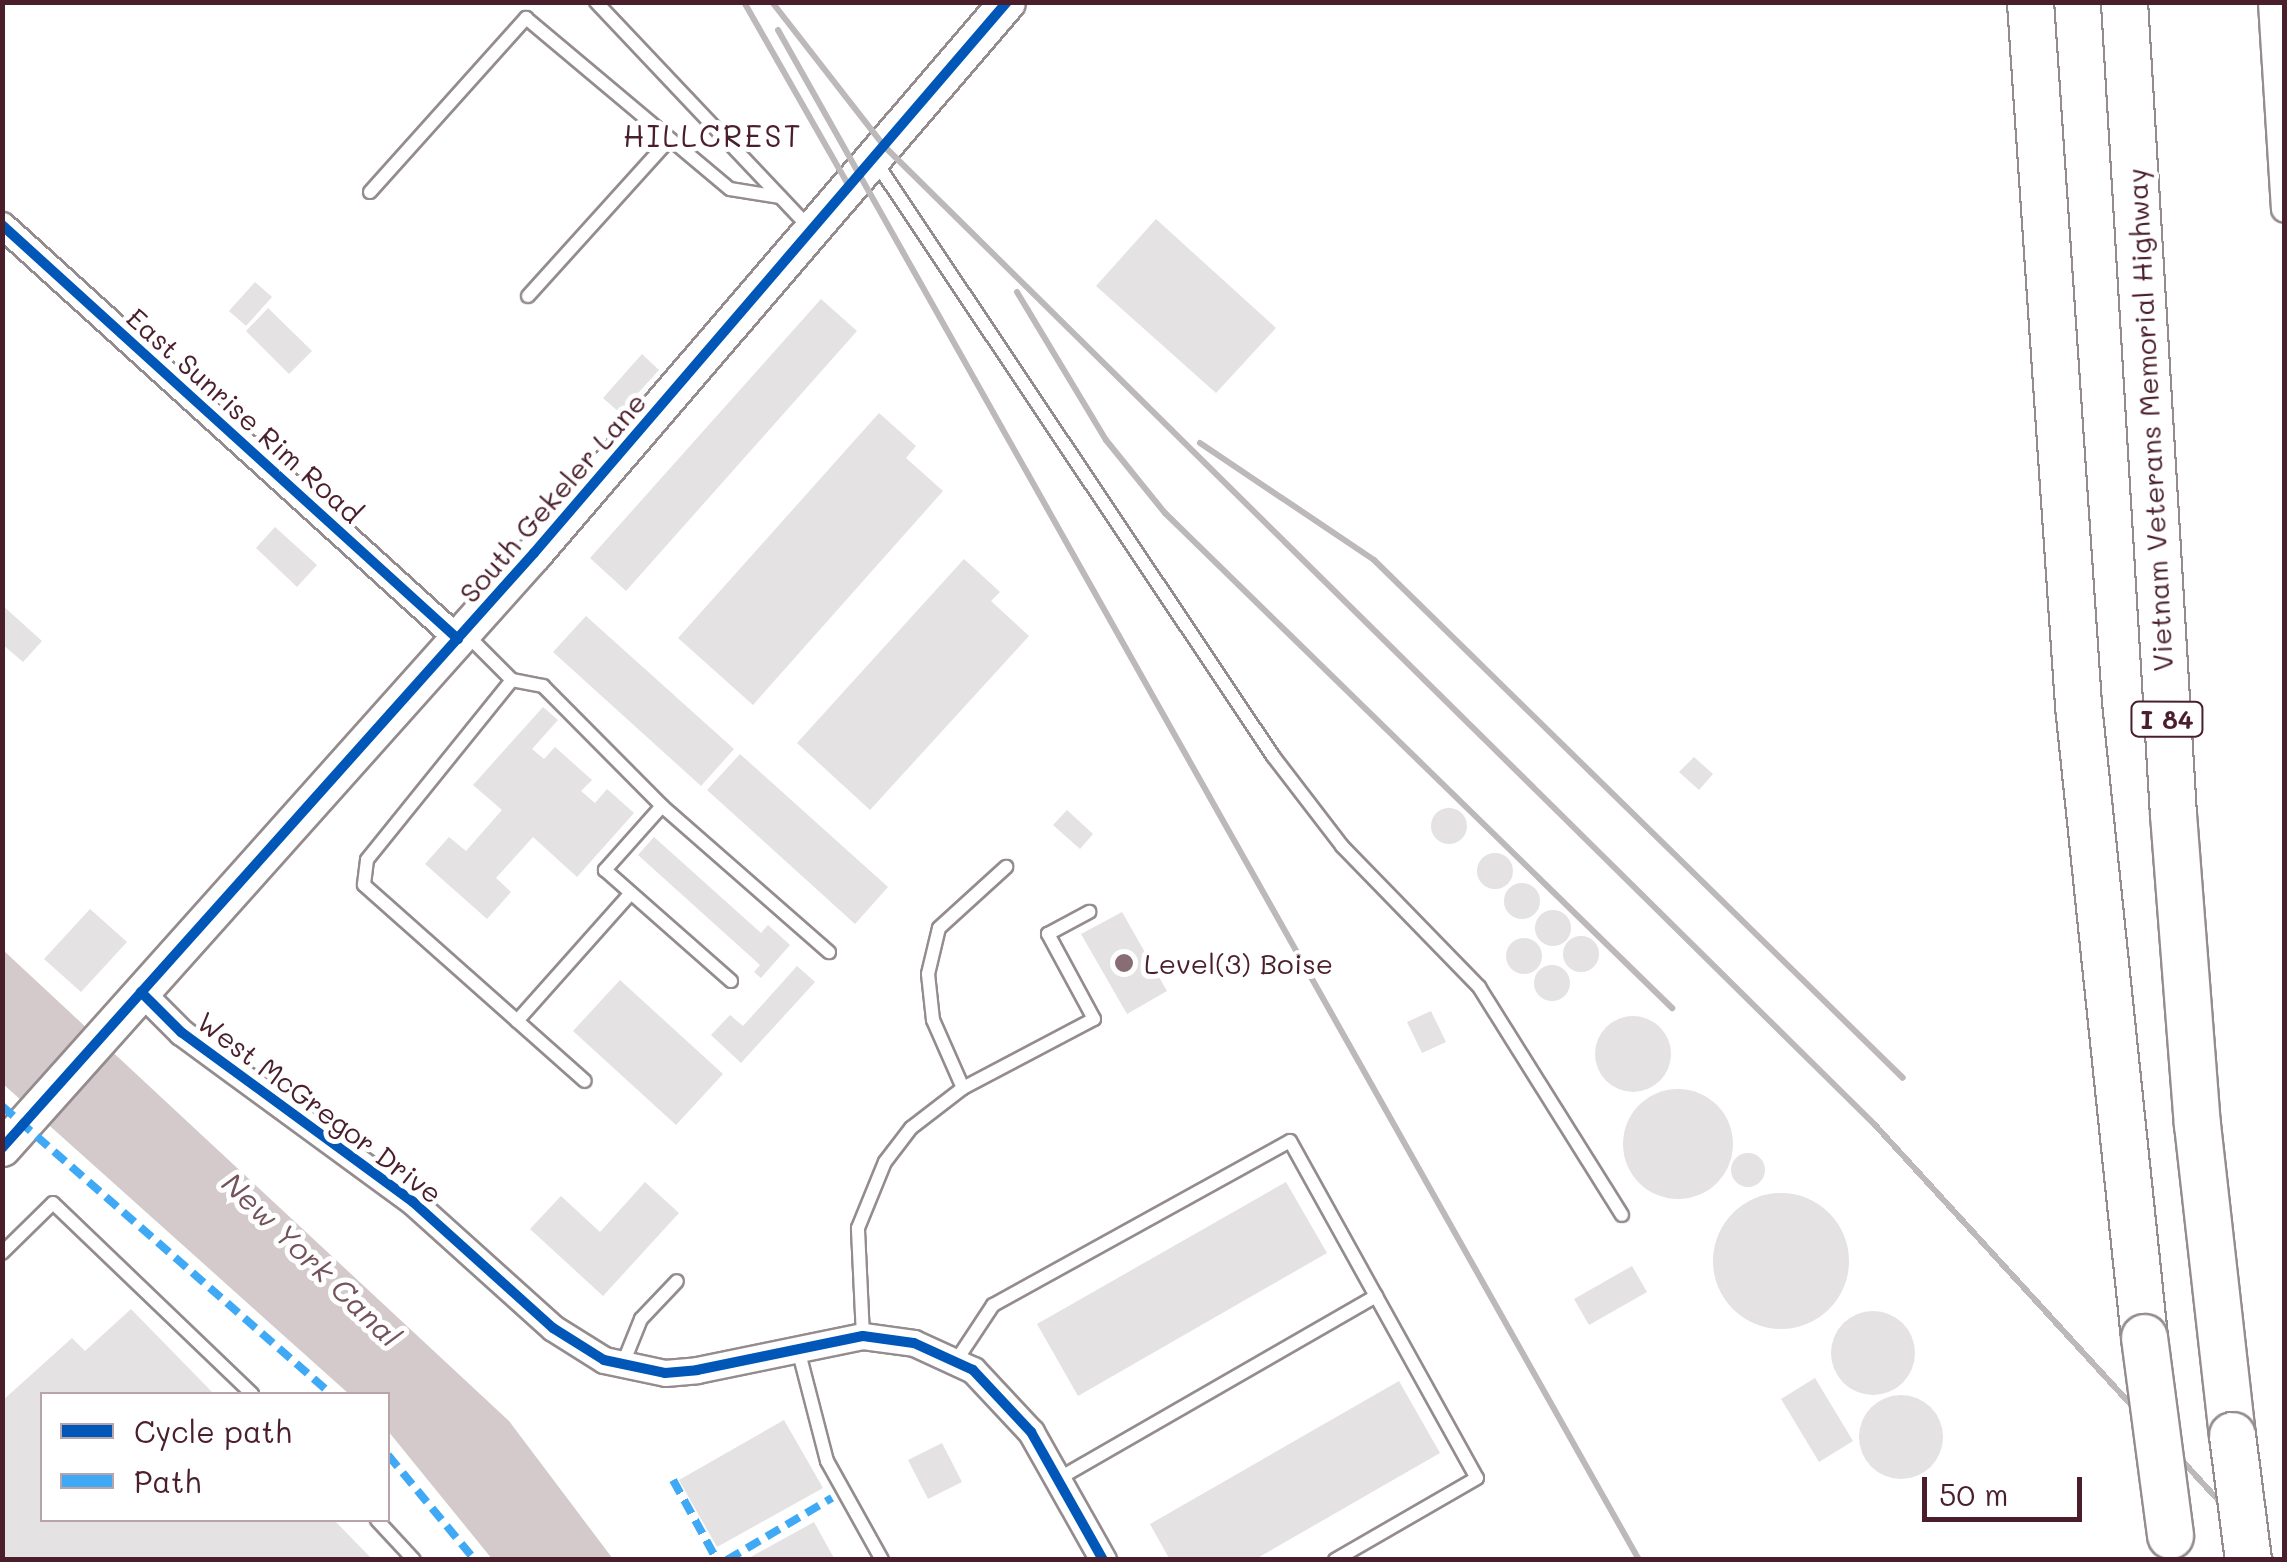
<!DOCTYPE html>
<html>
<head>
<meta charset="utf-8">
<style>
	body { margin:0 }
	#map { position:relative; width:2287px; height:1562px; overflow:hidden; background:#fff; font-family:Mali,sans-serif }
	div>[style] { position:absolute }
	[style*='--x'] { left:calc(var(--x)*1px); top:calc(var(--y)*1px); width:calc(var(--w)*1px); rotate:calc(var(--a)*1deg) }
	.water>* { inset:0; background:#d4cacc }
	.building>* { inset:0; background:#e4e2e3 }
	.round { border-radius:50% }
	.roads { filter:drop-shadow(2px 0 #948c8e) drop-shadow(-2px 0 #948c8e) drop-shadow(0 2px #948c8e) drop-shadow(0 -2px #948c8e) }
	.lane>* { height:12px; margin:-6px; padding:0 6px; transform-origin:6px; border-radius:6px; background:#fff }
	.street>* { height:25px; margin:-12.5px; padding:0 12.5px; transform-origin:12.5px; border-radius:12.5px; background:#fff }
	.secondary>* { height:35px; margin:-17.5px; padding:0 17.5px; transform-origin:17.5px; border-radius:17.5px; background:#fff }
	.highway>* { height:45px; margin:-22.5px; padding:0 22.5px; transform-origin:22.5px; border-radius:22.5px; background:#fff }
	.rail>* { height:6px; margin:-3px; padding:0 3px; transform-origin:3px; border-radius:3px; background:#bdb8b9 }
	.bridges { filter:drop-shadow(2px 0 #948c8e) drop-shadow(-2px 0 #948c8e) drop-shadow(0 2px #948c8e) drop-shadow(0 -2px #948c8e) }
	.highway-bridge>* { height:45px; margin:-22.5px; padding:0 22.5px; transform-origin:22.5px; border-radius:22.5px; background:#fff }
	.quiet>* { height:8px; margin-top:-4px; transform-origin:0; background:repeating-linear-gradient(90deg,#3fa9f5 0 15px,transparent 0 23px) }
	.cycleway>* { height:10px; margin:-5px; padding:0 5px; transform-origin:5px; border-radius:5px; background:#0057b8 }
	.dots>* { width:28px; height:28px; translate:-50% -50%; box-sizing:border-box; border:5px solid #fff; border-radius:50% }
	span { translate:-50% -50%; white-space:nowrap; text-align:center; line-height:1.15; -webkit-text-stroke:10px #fff; paint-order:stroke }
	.shield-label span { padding:2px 8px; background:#fff; border:2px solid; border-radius:8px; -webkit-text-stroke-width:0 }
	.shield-label { font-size:25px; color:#4a1f2b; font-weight:700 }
	.street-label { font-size:28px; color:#4a1f2b }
	.poi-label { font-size:28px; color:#4a1f2b }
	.left { translate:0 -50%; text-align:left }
	.neighbourhood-label { font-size:30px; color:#4a1f2b; letter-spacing:2.5px }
	.water-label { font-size:30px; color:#74535c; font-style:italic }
	.frame { position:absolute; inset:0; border:5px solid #4a1f2b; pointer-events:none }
	.legend { position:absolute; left:40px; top:1392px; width:350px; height:130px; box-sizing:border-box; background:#fff; border:2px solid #b7a5aa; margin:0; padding:12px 18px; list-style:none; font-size:30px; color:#4a1f2b }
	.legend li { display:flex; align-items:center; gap:20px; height:50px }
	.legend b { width:50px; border:2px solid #b7a5aa }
	.scale { position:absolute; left:1922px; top:1477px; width:160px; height:45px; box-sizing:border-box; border:5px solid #4a1f2b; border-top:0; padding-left:12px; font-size:30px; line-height:35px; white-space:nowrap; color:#4a1f2b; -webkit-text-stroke:8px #fff; paint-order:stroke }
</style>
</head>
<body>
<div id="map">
	<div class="water">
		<i style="clip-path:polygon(3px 950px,509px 1421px,613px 1559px,492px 1559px,388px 1431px,388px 1394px,349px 1394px,3px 1084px)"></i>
	</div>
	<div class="building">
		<i style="clip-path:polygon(1156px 219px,1276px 328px,1216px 393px,1096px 286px)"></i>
		<i style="clip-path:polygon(255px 282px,272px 297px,246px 326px,229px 311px)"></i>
		<i style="clip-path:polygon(821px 299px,857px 331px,626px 591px,590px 558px)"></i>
		<i style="clip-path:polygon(268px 308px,312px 351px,289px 374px,246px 331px)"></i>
		<i style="clip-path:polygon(642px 354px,659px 370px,620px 413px,603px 398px)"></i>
		<i style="clip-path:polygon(879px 413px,916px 446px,906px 458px,943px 491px,753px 705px,678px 638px)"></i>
		<i style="clip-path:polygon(275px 527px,317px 565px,297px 587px,256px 548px)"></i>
		<i style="clip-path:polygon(964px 559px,1000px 592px,991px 601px,1029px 636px,870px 810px,797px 743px)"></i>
		<i style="clip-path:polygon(2px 605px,42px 641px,23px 662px,2px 644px)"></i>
		<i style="clip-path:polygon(586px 616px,734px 749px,701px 786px,553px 652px)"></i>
		<i style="clip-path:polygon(543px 707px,558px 720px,532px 749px,544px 759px,555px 747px,592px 780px,581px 791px,595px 803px,607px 789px,634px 813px,577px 877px,533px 837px,496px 878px,511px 892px,487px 919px,425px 864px,449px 837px,466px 851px,502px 810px,473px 785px)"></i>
		<i style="clip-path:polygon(740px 754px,888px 887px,855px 924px,707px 790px)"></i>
		<i style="clip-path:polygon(1694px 757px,1713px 774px,1699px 790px,1679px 772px)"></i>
		<i class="round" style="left:1431px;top:808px;width:36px;height:36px"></i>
		<i style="clip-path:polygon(1067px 810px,1093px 834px,1080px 849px,1053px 825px)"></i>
		<i style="clip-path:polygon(654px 837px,761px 933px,768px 925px,790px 945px,761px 978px,754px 972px,760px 965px,638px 855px)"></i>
		<i class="round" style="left:1477px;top:853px;width:36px;height:36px"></i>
		<i class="round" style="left:1504px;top:883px;width:36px;height:36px"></i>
		<i style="clip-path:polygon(90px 909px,127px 942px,81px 992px,44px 959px)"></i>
		<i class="round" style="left:1535px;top:910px;width:36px;height:36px"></i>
		<i style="clip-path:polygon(1122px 912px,1167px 991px,1127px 1014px,1081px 934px)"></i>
		<i class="round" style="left:1563px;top:936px;width:36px;height:36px"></i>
		<i class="round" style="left:1506px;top:938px;width:36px;height:36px"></i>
		<i class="round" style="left:1534px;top:965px;width:36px;height:36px"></i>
		<i style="clip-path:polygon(797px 966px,815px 982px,741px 1063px,711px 1035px,730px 1015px,743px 1026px)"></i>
		<i style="clip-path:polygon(620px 980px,723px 1074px,676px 1125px,573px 1031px)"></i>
		<i style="clip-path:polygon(1431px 1011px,1446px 1042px,1422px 1053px,1407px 1022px)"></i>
		<i class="round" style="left:1595px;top:1016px;width:76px;height:76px"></i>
		<i class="round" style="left:1623px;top:1089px;width:110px;height:110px"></i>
		<i class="round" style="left:1731px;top:1153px;width:34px;height:34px"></i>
		<i style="clip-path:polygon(645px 1182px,679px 1213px,603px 1296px,530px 1229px,561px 1196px,600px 1232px)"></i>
		<i style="clip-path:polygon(1286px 1182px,1327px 1253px,1078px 1396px,1037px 1324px)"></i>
		<i class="round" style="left:1713px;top:1193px;width:136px;height:136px"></i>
		<i style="clip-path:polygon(1632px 1266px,1647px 1292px,1589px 1325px,1574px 1299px)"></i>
		<i style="clip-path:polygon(131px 1309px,214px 1394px,42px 1394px,42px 1520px,334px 1520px,373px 1560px,2px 1560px,2px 1401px,72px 1338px,85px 1351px)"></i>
		<i class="round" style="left:1831px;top:1311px;width:84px;height:84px"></i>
		<i style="clip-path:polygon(1815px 1378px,1853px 1441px,1819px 1462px,1781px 1399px)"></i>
		<i style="clip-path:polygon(1399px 1381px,1440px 1453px,1254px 1560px,1170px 1560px,1150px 1524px)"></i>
		<i class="round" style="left:1859px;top:1395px;width:84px;height:84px"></i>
		<i style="clip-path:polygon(784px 1420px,823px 1488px,717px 1547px,679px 1480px)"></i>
		<i style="clip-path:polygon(942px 1443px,962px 1482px,928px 1499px,908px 1460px)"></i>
		<i style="clip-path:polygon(814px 1522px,835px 1560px,745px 1560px)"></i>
	</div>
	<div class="roads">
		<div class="lane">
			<i style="--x:596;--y:2;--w:311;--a:46.6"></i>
			<i style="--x:875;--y:161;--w:716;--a:56.22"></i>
			<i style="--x:1273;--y:756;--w:113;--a:52.5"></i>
			<i style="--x:1342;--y:846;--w:197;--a:45.8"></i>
			<i style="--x:1479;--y:987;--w:269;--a:57.9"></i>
			<i style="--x:370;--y:192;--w:234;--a:-48.1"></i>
			<i style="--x:526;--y:18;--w:266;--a:40"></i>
			<i style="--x:730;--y:189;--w:51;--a:9.1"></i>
			<i style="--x:528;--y:296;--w:210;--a:-47.9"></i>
			<i style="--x:466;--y:634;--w:65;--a:45"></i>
			<i style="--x:512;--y:680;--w:231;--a:128.9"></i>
			<i style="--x:367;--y:860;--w:25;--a:97"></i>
			<i style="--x:364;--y:885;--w:295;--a:41.6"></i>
			<i style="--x:512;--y:680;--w:32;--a:11"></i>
			<i style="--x:543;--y:686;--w:169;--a:45.2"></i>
			<i style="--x:662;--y:806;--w:222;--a:41.2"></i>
			<i style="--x:662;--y:806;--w:86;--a:131.7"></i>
			<i style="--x:605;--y:870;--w:168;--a:41.4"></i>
			<i style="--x:517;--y:1021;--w:171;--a:-48.3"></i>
			<i style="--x:963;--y:1088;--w:74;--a:-113.8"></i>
			<i style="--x:933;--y:1020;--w:46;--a:-96.2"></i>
			<i style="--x:928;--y:974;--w:47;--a:-76.6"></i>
			<i style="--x:939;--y:928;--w:91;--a:-42.3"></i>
			<i style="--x:2;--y:1253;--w:71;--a:-44.4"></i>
			<i style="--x:53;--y:1203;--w:276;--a:43.8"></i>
			<i style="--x:863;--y:1336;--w:108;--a:-92.7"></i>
			<i style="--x:858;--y:1228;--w:71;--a:-67.8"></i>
			<i style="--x:885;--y:1162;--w:43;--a:-52.6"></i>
			<i style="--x:911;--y:1128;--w:66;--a:-37.6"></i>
			<i style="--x:963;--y:1088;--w:148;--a:-27.8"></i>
			<i style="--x:1094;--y:1019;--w:97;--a:-118.4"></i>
			<i style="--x:1048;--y:934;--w:47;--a:-28.2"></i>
			<i style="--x:798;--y:1349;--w:116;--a:75.5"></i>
			<i style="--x:827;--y:1461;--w:113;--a:60.9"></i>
			<i style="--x:956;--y:1361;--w:67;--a:-56.5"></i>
			<i style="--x:993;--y:1305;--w:339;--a:-28.9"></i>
			<i style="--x:1290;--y:1141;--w:385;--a:61"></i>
			<i style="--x:1477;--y:1478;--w:164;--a:150"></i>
			<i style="--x:622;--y:1366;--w:51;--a:-68"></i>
			<i style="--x:641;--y:1319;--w:52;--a:-46.5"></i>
			<i style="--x:1058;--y:1479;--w:367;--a:-29.9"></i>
			<i style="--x:377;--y:1520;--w:54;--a:47.2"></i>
		</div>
		<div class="street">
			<i style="--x:2271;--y:2;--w:207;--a:86.4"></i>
			<i style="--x:2;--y:225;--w:616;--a:42.24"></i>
			<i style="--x:141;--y:992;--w:57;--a:45"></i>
			<i style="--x:181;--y:1032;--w:288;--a:36.2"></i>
			<i style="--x:413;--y:1202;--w:188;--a:42"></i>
			<i style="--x:553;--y:1328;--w:60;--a:32.1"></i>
			<i style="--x:604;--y:1360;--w:62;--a:12"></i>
			<i style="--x:665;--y:1373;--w:32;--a:-5"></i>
			<i style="--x:697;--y:1370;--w:169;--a:-11.6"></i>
			<i style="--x:863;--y:1336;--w:51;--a:7.8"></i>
			<i style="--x:914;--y:1343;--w:65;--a:24.6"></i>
			<i style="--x:973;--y:1370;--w:85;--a:46.9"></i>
			<i style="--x:1031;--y:1432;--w:147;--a:60.6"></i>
		</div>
		<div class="secondary">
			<i style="--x:2;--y:1148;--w:798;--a:-48.2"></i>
			<i style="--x:534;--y:553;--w:726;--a:-49.36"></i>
		</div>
		<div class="highway">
			<i style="--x:2030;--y:2;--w:705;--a:86.09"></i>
			<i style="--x:2078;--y:705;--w:635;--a:84.04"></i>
			<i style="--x:2124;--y:2;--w:813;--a:86.55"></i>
			<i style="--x:2173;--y:814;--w:311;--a:85.6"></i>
			<i style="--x:2197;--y:1124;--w:313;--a:83.6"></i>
		</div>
	</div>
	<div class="rail">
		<i style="--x:744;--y:2;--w:210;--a:60.3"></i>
		<i style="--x:772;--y:2;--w:182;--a:52.1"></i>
		<i style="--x:884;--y:146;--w:1393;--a:44.65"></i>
		<i style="--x:1875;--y:1125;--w:590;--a:47.54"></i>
		<i style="--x:778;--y:30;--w:1756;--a:60.63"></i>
		<i style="--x:1017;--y:292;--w:173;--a:59"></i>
		<i style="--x:1106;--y:440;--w:94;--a:51.1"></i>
		<i style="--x:1165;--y:513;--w:709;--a:44.31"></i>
		<i style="--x:1200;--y:443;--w:210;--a:33.9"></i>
		<i style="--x:1374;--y:560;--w:740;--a:44.4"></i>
	</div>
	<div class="bridges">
		<div class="highway-bridge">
			<i style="--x:2144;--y:1337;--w:200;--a:82.5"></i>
			<i style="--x:2232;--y:1435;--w:126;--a:82.7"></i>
		</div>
	</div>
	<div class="quiet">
		<i style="--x:2;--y:1106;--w:437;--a:41.2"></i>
		<i style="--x:388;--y:1455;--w:136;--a:50.4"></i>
		<i style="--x:673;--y:1480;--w:91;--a:61.2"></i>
		<i style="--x:727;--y:1560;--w:122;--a:-30.6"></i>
	</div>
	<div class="cycleway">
		<i style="--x:2;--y:225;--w:616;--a:42.24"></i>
		<i style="--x:141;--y:992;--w:57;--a:45"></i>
		<i style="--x:181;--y:1032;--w:288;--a:36.2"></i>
		<i style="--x:413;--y:1202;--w:188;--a:42"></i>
		<i style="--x:553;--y:1328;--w:60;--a:32.1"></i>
		<i style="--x:604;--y:1360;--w:62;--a:12"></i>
		<i style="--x:665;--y:1373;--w:32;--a:-5"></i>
		<i style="--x:697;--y:1370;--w:169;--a:-11.6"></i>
		<i style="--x:863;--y:1336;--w:51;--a:7.8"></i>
		<i style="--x:914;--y:1343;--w:65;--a:24.6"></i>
		<i style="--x:973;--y:1370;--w:85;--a:46.9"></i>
		<i style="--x:1031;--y:1432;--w:147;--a:60.6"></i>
		<i style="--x:2;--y:1148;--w:798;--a:-48.2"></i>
		<i style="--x:534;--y:553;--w:726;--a:-49.36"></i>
	</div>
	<div class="dots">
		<i style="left:1124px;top:963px;background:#896d75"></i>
	</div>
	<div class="shield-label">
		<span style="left:2167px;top:719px">I 84</span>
	</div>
	<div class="street-label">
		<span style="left:245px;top:415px;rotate:42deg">East Sunrise Rim Road</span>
		<span style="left:2149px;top:420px;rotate:-93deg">Vietnam Veterans Memorial Highway</span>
		<span style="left:552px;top:497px;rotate:-49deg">South Gekeler Lane</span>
		<span style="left:320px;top:1107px;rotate:37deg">West McGregor Drive</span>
	</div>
	<div class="poi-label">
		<span class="left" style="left:1144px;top:963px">Level(3) Boise</span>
	</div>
	<div class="neighbourhood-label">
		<span style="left:713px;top:135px">HILLCREST</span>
	</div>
	<div class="water-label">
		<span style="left:312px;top:1259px;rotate:44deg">New York Canal</span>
	</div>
	<div class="frame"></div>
	<ul class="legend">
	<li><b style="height:12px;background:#0057b8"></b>Cycle path</li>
	<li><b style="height:12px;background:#3fa9f5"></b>Path</li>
	</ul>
	<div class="scale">50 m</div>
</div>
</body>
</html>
